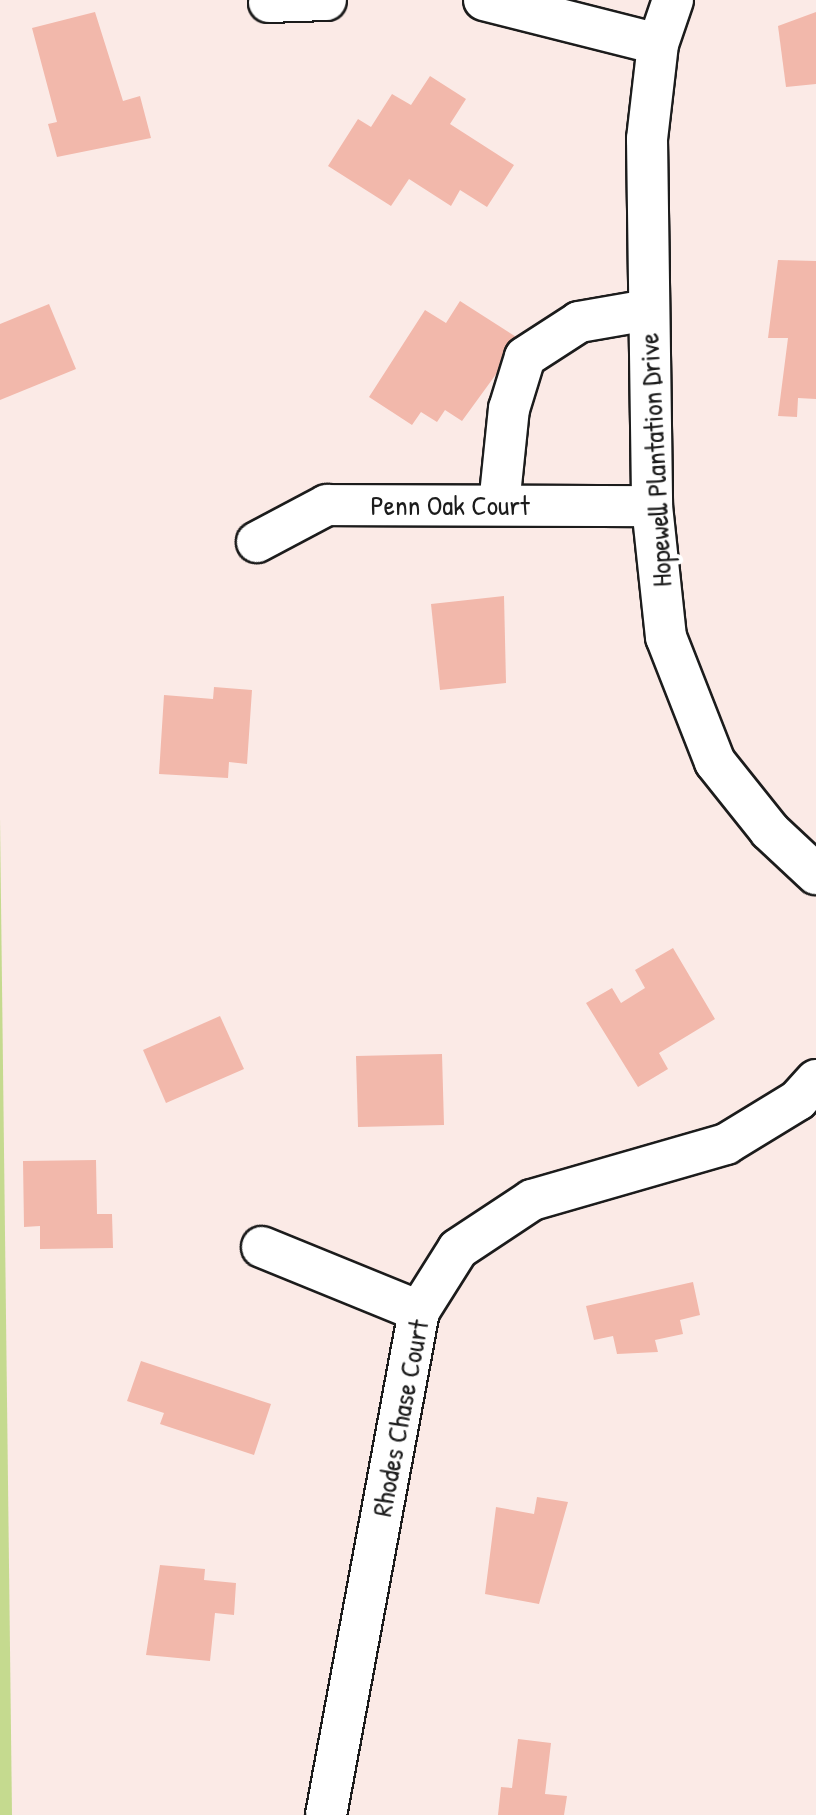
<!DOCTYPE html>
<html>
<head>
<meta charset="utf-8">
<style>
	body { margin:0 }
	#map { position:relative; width:816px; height:1815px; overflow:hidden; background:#fbeae6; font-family:"Patrick Hand",sans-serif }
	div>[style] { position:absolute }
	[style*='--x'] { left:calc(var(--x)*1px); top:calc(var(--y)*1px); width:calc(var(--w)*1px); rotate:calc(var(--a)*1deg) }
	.green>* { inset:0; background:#c5da8f }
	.building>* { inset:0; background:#f2b8ab }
	.roads { filter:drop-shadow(2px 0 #1c1c1c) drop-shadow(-2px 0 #1c1c1c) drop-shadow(0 2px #1c1c1c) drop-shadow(0 -2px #1c1c1c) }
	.minor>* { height:40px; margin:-20px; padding:0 20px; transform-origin:20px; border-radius:20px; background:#fff }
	span { translate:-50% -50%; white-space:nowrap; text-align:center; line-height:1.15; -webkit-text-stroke:8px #fff; paint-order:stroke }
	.street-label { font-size:28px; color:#1c1c1c }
</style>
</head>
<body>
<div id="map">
	<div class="green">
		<i style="clip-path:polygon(0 818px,12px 1815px,0 1815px)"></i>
	</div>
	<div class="building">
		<i style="clip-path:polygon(95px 12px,123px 101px,140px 96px,151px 138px,57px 157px,48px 124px,57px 122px,32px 28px)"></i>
		<i style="clip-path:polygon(816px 12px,816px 84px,786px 87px,778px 26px)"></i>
		<i style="clip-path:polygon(430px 76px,466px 99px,450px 124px,514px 165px,487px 207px,460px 190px,451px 206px,409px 179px,391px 206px,328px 166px,358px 119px,371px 127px,392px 94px,411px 105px)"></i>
		<i style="clip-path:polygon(778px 260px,816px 261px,816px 399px,798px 398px,797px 417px,778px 416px,788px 338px,768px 338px)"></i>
		<i style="clip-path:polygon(460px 301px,521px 340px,462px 421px,445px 410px,437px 422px,421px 412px,412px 425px,369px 397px,425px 310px,446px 323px)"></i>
		<i style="clip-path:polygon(49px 304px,76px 369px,0 400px,0 324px)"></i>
		<i style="clip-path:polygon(504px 596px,506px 683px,440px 690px,431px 604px)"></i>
		<i style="clip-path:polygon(214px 687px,252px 690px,247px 764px,229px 762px,228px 778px,159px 774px,164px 695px,213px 699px)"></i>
		<i style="clip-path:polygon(673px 948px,715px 1019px,659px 1053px,668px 1069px,638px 1087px,586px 1003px,612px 988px,621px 1003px,645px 988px,635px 970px)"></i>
		<i style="clip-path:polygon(220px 1016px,244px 1069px,166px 1103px,143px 1050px)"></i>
		<i style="clip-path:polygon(442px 1054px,444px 1125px,358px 1127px,356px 1056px)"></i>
		<i style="clip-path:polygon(96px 1160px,97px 1214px,112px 1214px,113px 1248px,40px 1249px,40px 1226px,24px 1227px,23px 1161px)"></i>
		<i style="clip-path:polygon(693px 1282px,700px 1315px,680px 1320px,683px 1334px,655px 1340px,658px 1352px,617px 1354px,613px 1336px,594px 1340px,586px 1306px)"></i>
		<i style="clip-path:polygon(141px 1361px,271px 1404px,254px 1455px,160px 1424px,164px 1413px,127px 1401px)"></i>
		<i style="clip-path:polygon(537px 1497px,568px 1502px,539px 1604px,485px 1594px,496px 1507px,534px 1514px)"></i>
		<i style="clip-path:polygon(160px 1565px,205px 1569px,204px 1580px,236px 1583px,234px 1615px,215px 1613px,210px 1661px,146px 1655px)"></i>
		<i style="clip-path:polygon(518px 1739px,551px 1743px,545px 1794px,567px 1796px,564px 1815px,498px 1815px,501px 1787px,512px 1788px)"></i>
	</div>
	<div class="roads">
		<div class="minor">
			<i style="--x:484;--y:0;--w:179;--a:14.2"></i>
			<i style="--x:673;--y:0;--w:46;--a:108.8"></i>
			<i style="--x:658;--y:44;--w:96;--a:96.6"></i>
			<i style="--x:647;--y:139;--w:367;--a:89.2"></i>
			<i style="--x:652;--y:506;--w:132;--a:83.9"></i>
			<i style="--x:666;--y:637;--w:134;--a:68.6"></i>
			<i style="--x:715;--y:762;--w:88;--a:51.4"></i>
			<i style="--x:770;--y:831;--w:63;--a:43.1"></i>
			<i style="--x:269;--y:2;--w:57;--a:-2"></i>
			<i style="--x:499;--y:505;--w:97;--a:-84.1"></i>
			<i style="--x:509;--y:409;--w:54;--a:-72.9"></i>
			<i style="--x:525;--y:357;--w:64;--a:-32.9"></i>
			<i style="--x:579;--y:322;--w:70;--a:-9.9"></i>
			<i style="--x:257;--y:542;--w:79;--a:-27.9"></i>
			<i style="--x:327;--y:505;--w:325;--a:0.2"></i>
			<i style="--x:262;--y:1247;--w:170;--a:22.2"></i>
			<i style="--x:326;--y:1815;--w:513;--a:-79.55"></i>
			<i style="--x:419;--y:1311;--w:73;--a:-57.8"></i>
			<i style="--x:458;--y:1249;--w:89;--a:-33.5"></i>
			<i style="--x:532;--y:1200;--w:202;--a:-16.1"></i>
			<i style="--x:726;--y:1144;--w:84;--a:-31.4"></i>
			<i style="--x:798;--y:1100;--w:27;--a:-48"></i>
		</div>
	</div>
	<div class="street-label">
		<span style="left:655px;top:460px;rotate:-93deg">Hopewell Plantation Drive</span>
		<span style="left:450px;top:505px">Penn Oak Court</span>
		<span style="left:400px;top:1418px;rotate:-79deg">Rhodes Chase Court</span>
	</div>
</div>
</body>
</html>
